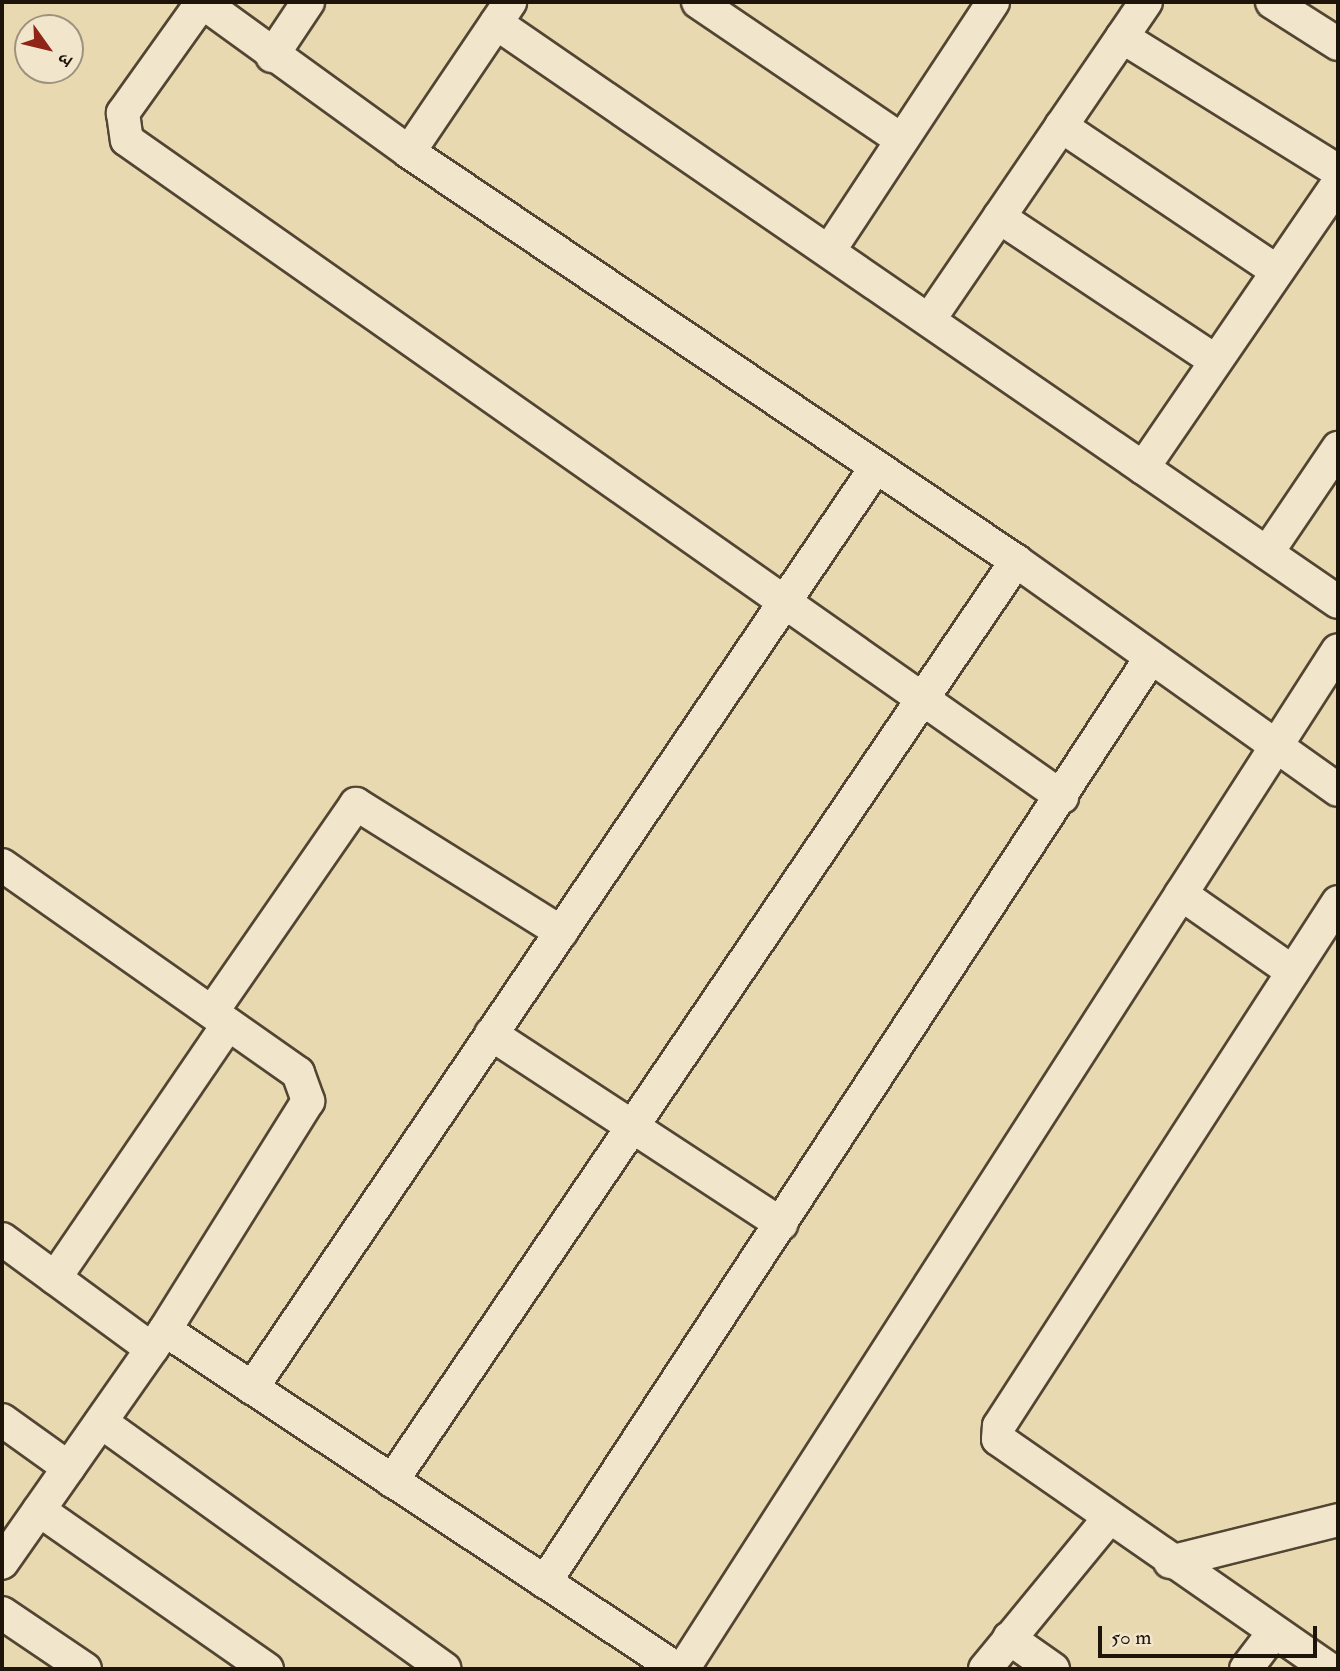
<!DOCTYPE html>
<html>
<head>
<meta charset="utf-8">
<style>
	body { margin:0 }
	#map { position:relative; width:1340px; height:1671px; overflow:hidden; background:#e9d9b1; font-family:"IM FELL Double Pica","Noto Serif Devanagari",serif }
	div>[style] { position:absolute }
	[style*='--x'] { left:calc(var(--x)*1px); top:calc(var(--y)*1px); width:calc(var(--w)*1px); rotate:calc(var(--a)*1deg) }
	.roads { filter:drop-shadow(2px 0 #524533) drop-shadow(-2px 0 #524533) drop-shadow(0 2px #524533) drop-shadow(0 -2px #524533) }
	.minor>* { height:32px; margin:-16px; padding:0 16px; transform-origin:16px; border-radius:16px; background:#f1e6cc }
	span { translate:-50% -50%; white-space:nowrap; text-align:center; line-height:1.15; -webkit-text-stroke:5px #f1e6cc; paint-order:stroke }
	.frame { position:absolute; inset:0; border:4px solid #1f1409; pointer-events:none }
	.north { position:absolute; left:14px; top:14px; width:70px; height:70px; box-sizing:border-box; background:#f1e6cc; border:2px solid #9d927e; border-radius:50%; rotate:124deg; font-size:19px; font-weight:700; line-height:28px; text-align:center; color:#1f1409 }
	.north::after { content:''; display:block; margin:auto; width:24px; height:32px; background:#8f2418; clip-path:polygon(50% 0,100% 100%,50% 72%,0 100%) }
	.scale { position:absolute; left:1098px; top:1626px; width:219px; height:32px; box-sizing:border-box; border:4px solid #1f1409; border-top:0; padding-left:9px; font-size:21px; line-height:24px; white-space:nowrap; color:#1f1409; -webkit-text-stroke:5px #f1e6cc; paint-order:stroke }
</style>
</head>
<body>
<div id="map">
	<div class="roads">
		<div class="minor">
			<i style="--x:202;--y:2;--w:256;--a:35.9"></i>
			<i style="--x:409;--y:152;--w:732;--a:33.97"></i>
			<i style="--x:1016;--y:561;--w:395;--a:35.4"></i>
			<i style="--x:698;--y:2;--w:246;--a:34.1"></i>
			<i style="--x:1272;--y:2;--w:78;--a:32.5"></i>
			<i style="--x:200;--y:5;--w:133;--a:125.5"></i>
			<i style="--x:123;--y:113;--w:27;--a:82"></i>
			<i style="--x:127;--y:140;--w:1143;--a:35.09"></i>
			<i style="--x:496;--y:23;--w:1022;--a:34.51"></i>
			<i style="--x:1122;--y:37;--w:254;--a:31.8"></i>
			<i style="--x:272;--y:56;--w:65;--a:-56.3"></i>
			<i style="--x:1061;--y:126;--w:260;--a:33.9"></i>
			<i style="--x:409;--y:152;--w:181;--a:-56"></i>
			<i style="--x:999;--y:217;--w:260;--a:33.6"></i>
			<i style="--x:829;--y:251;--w:298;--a:-56.6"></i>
			<i style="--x:929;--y:320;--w:385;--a:-55.7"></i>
			<i style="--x:1143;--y:468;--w:345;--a:-55.6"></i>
			<i style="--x:1267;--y:553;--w:127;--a:-55.9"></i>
			<i style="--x:2;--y:865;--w:362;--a:35.1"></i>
			<i style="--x:298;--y:1073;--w:30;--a:70"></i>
			<i style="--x:308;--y:1101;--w:270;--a:122"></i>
			<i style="--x:165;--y:1330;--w:284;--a:125"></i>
			<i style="--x:1181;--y:894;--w:136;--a:34.9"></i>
			<i style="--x:212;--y:1012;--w:253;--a:-55.3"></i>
			<i style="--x:356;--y:804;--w:242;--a:32"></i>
			<i style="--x:491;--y:1034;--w:347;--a:33.2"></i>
			<i style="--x:2;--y:1239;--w:186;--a:36.3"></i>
			<i style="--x:55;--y:1278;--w:307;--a:-55.7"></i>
			<i style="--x:165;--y:1330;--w:614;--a:33.51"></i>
			<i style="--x:252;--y:1388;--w:1112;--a:-55.88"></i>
			<i style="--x:2;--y:1420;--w:82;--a:35.6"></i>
			<i style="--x:101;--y:1422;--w:423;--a:35.7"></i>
			<i style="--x:392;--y:1481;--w:1112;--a:-55.85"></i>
			<i style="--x:39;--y:1510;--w:278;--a:34.9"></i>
			<i style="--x:1170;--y:1562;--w:173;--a:-14"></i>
			<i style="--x:545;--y:1582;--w:1104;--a:-56.76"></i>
			<i style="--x:2;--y:1613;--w:100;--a:34"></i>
			<i style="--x:1009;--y:1638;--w:54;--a:35.2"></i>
			<i style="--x:683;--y:1669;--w:1211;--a:-57.27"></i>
			<i style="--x:985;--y:1669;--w:194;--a:-50.6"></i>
			<i style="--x:1246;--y:1669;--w:46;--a:-52.9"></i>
			<i style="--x:1329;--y:1669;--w:403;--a:-145.2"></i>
			<i style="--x:998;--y:1439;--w:13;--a:-86"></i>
			<i style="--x:999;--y:1426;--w:624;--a:-57.1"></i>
		</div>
	</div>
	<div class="frame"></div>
	<div class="north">उ</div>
	<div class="scale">50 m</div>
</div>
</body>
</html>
